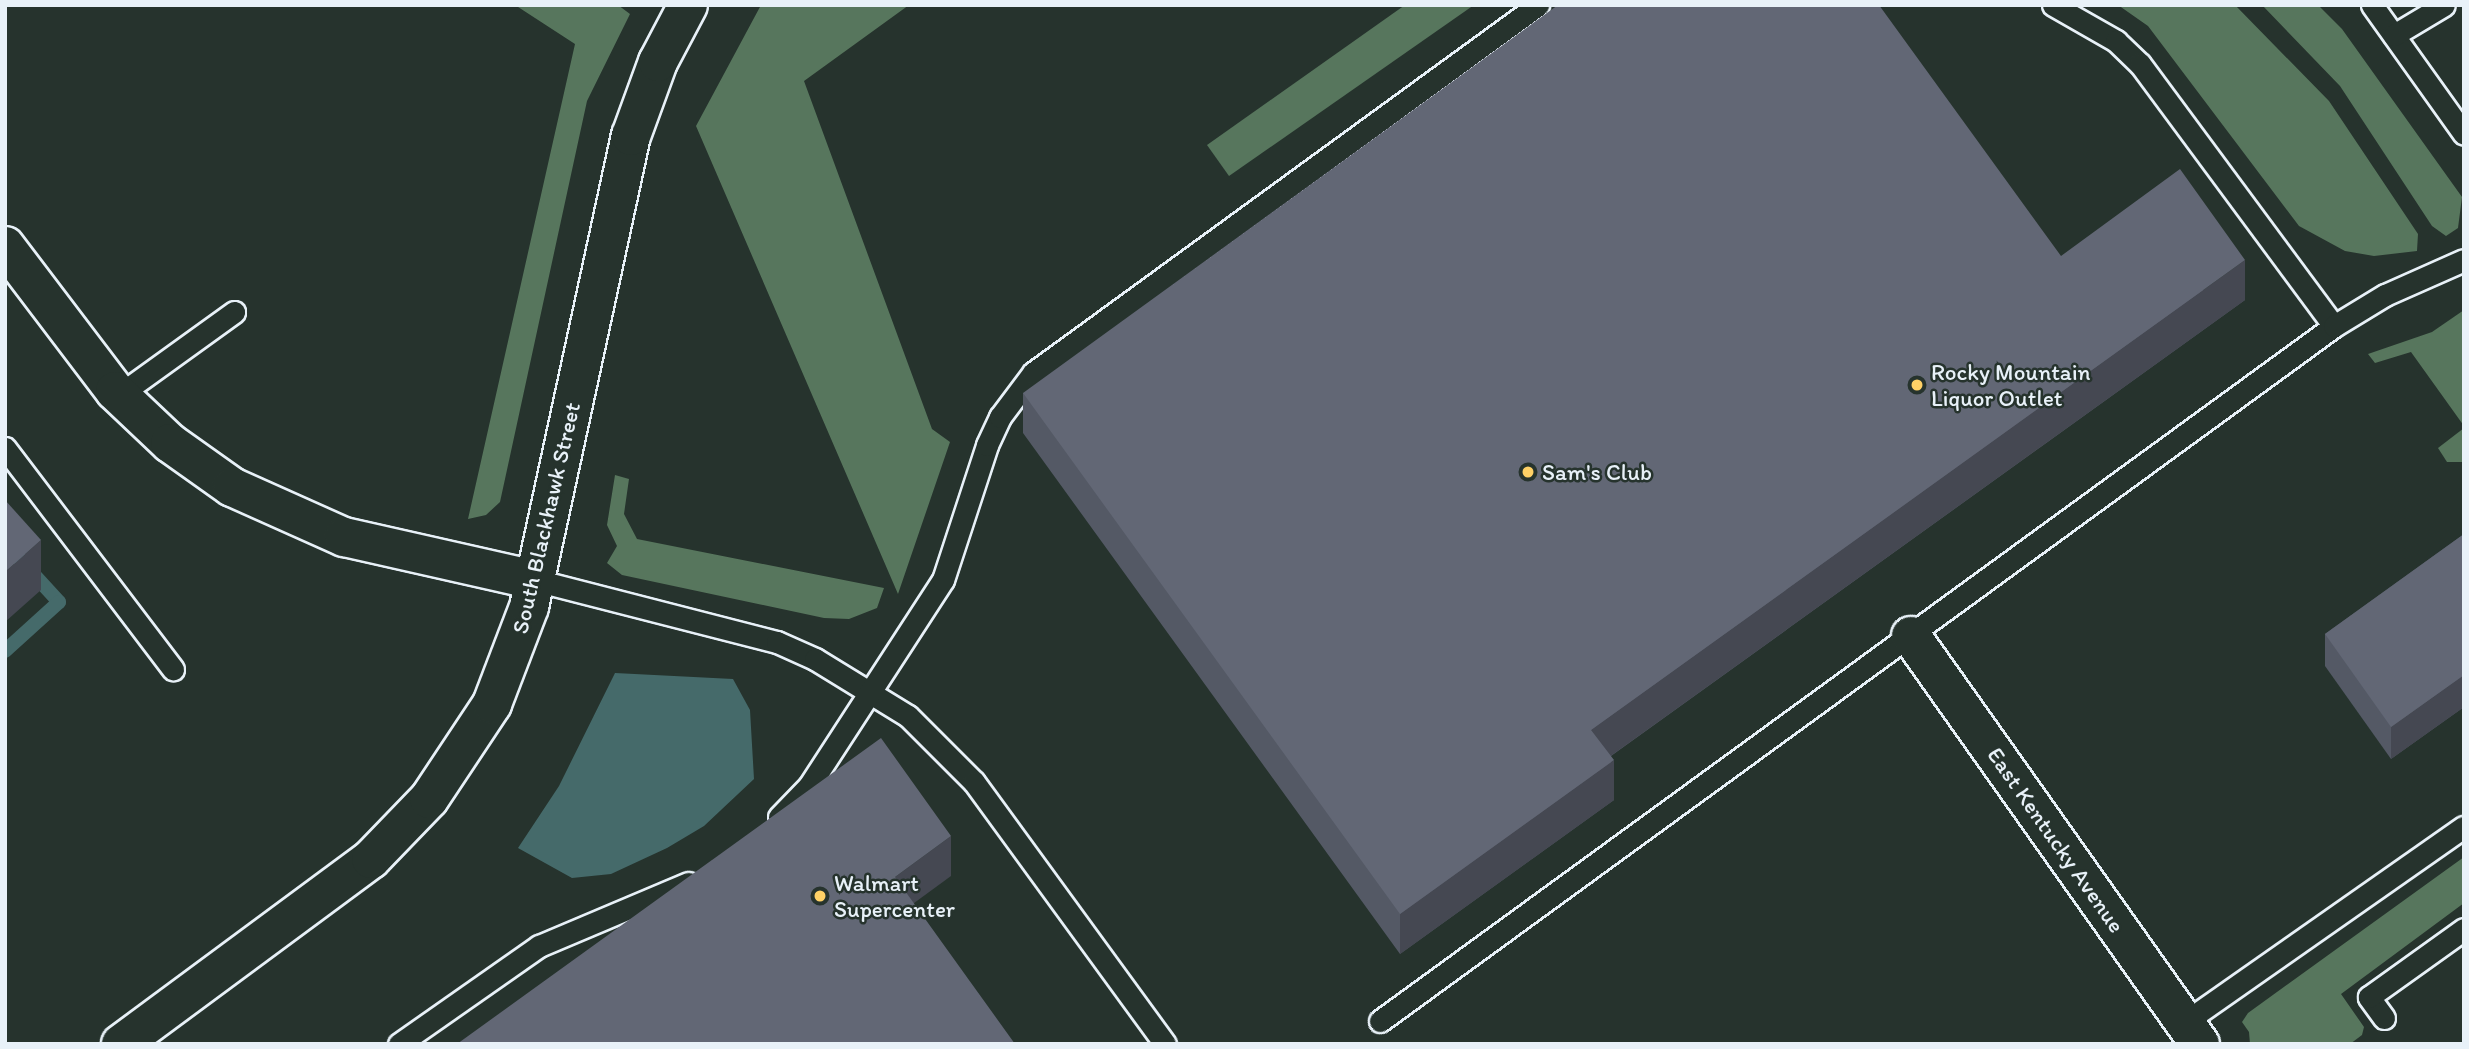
<!DOCTYPE html>
<html>
<head>
<meta charset="utf-8">
<style>
	body { margin:0 }
	#map { position:relative; width:2469px; height:1049px; overflow:hidden; background:#26332d; font-family:Itim,sans-serif }
	div>[style] { position:absolute }
	[style*='--x'] { left:calc(var(--x)*1px); top:calc(var(--y)*1px); width:calc(var(--w)*1px); rotate:calc(var(--a)*1deg) }
	.green>* { inset:0; background:#57765d }
	.water>* { inset:0; background:#456a6a }
	.stream>* { height:14px; margin:-7px; padding:0 7px; transform-origin:7px; border-radius:7px; background:#456a6a }
	.roads { filter:drop-shadow(2px 0 #e8f1f8) drop-shadow(-2px 0 #e8f1f8) drop-shadow(0 2px #e8f1f8) drop-shadow(0 -2px #e8f1f8) }
	.service>* { height:21px; margin:-10.5px; padding:0 10.5px; transform-origin:10.5px; border-radius:10.5px; background:#26332d }
	.minor>* { height:38px; margin:-19px; padding:0 19px; transform-origin:19px; border-radius:19px; background:#26332d }
	.tertiary>* { height:38px; margin:-19px; padding:0 19px; transform-origin:19px; border-radius:19px; background:#26332d }
	.wall>* { inset:0; background:#545965 }
	.shaded-wall>* { inset:0; background:#454852 }
	.building>* { inset:0; background:#626775 }
	.dots>* { width:19px; height:19px; translate:-50% -50%; box-sizing:border-box; border:4px solid #26332d; border-radius:50% }
	span { translate:-50% -50%; white-space:nowrap; text-align:center; line-height:1.15; -webkit-text-stroke:5px #26332d; paint-order:stroke }
	.poi-label { font-size:23px; color:#e8f1f8 }
	.left { translate:0 -50%; text-align:left }
	.street-label { font-size:23px; color:#e8f1f8 }
	.frame { position:absolute; inset:0; border:7px solid #e8f1f8; pointer-events:none }
</style>
</head>
<body>
<div id="map">
	<div class="green">
		<i style="clip-path:polygon(515px 5px,618px 5px,630px 14px,587px 101px,500px 502px,486px 515px,468px 519px,575px 44px)"></i>
		<i style="clip-path:polygon(761px 5px,909px 5px,804px 81px,932px 429px,950px 442px,898px 594px,696px 126px)"></i>
		<i style="clip-path:polygon(1405px 5px,1474px 5px,1229px 176px,1207px 145px)"></i>
		<i style="clip-path:polygon(2118px 5px,2235px 5px,2329px 101px,2418px 234px,2417px 251px,2374px 256px,2345px 251px,2299px 226px,2148px 26px)"></i>
		<i style="clip-path:polygon(2262px 5px,2318px 5px,2342px 29px,2462px 197px,2458px 228px,2446px 236px,2432px 226px,2340px 86px)"></i>
		<i style="clip-path:polygon(2464px 310px,2464px 426px,2411px 352px,2375px 363px,2368px 354px,2432px 332px)"></i>
		<i style="clip-path:polygon(2464px 428px,2464px 462px,2447px 462px,2438px 448px)"></i>
		<i style="clip-path:polygon(615px 475px,629px 479px,624px 514px,637px 539px,884px 588px,877px 608px,849px 619px,824px 618px,622px 575px,607px 563px,617px 546px,607px 525px)"></i>
		<i style="clip-path:polygon(2464px 857px,2464px 903px,2341px 994px,2364px 1027px,2362px 1035px,2350px 1044px,2250px 1044px,2249px 1032px,2242px 1022px,2248px 1013px)"></i>
	</div>
	<div class="water">
		<i style="clip-path:polygon(615px 673px,733px 679px,750px 710px,754px 779px,704px 826px,667px 848px,611px 874px,572px 878px,518px 848px,559px 786px)"></i>
	</div>
	<div class="stream">
		<i style="--x:5;--y:543;--w:80;--a:47.5"></i>
		<i style="--x:59;--y:602;--w:73;--a:137.8"></i>
	</div>
	<div class="roads">
		<div class="service">
			<i style="--x:2053;--y:5;--w:73;--a:29.7"></i>
			<i style="--x:2116;--y:41;--w:33;--a:44"></i>
			<i style="--x:2140;--y:64;--w:326;--a:53.5"></i>
			<i style="--x:2372;--y:5;--w:158;--a:54.5"></i>
			<i style="--x:2394;--y:35;--w:58;--a:-31"></i>
			<i style="--x:119;--y:395;--w:142;--a:-35.8"></i>
			<i style="--x:5;--y:448;--w:278;--a:52.8"></i>
			<i style="--x:535;--y:580;--w:250;--a:14.4"></i>
			<i style="--x:777;--y:642;--w:42;--a:24.1"></i>
			<i style="--x:815;--y:659;--w:109;--a:31.5"></i>
			<i style="--x:908;--y:716;--w:93;--a:45"></i>
			<i style="--x:974;--y:782;--w:324;--a:53.9"></i>
			<i style="--x:779;--y:817;--w:43;--a:-45.9"></i>
			<i style="--x:809;--y:786;--w:246;--a:-57"></i>
			<i style="--x:943;--y:580;--w:142;--a:-71.9"></i>
			<i style="--x:987;--y:445;--w:31;--a:-65"></i>
			<i style="--x:1000;--y:417;--w:55;--a:-53.1"></i>
			<i style="--x:1033;--y:373;--w:625;--a:-36.08"></i>
			<i style="--x:2384;--y:1018;--w:26;--a:-126"></i>
			<i style="--x:2369;--y:997;--w:117;--a:-35.6"></i>
			<i style="--x:1380;--y:1021;--w:1180;--a:-36.07"></i>
			<i style="--x:2334;--y:326;--w:60;--a:-31.3"></i>
			<i style="--x:2385;--y:295;--w:86;--a:-23.9"></i>
			<i style="--x:2185;--y:1022;--w:340;--a:-35"></i>
			<i style="--x:399;--y:1044;--w:171;--a:-35"></i>
			<i style="--x:539;--y:946;--w:162;--a:-22.9"></i>
		</div>
		<div class="minor">
			<i style="--x:5;--y:246;--w:182;--a:52.8"></i>
			<i style="--x:115;--y:391;--w:76;--a:43.4"></i>
			<i style="--x:170;--y:443;--w:76;--a:35.4"></i>
			<i style="--x:232;--y:487;--w:123;--a:24.1"></i>
			<i style="--x:344;--y:537;--w:196;--a:12.7"></i>
			<i style="--x:1911;--y:636;--w:500;--a:54.7"></i>
		</div>
		<div class="tertiary">
			<i style="--x:121;--y:1044;--w:311;--a:-36.5"></i>
			<i style="--x:371;--y:859;--w:83;--a:-46"></i>
			<i style="--x:429;--y:799;--w:114;--a:-56.4"></i>
			<i style="--x:492;--y:704;--w:104;--a:-69.1"></i>
			<i style="--x:529;--y:607;--w:482;--a:-77.8"></i>
			<i style="--x:631;--y:136;--w:79;--a:-70"></i>
			<i style="--x:658;--y:62;--w:64;--a:-62.2"></i>
		</div>
	</div>
	<div class="wall">
		<i style="clip-path:polygon(2061px 256px,2245px 300px,1611px 756px,1614px 800px,1400px 954px,1023px 433px,1023px 393px)"></i>
		<i style="clip-path:polygon(2464px 534px,2464px 707px,2391px 759px,2325px 666px,2325px 634px)"></i>
	</div>
	<div class="shaded-wall">
		<i style="clip-path:polygon(2245px 260px,2245px 300px,1591px 770px,1591px 730px)"></i>
		<i style="clip-path:polygon(41px 540px,41px 590px,5px 622px,5px 572px)"></i>
		<i style="clip-path:polygon(2464px 675px,2464px 707px,2391px 759px,2391px 727px)"></i>
		<i style="clip-path:polygon(1614px 760px,1614px 800px,1400px 954px,1400px 914px)"></i>
		<i style="clip-path:polygon(951px 836px,951px 876px,895px 917px,895px 877px)"></i>
	</div>
	<div class="building">
		<i style="clip-path:polygon(1558px 5px,1879px 5px,2061px 256px,2180px 169px,2245px 260px,1591px 730px,1614px 760px,1400px 914px,1023px 393px)"></i>
		<i style="clip-path:polygon(5px 500px,41px 540px,5px 572px)"></i>
		<i style="clip-path:polygon(2464px 534px,2464px 675px,2391px 727px,2325px 634px)"></i>
		<i style="clip-path:polygon(881px 738px,951px 836px,895px 877px,1015px 1044px,457px 1044px)"></i>
	</div>
	<div class="dots">
		<i style="left:1917px;top:385px;background:#ffd166"></i>
		<i style="left:1528px;top:472px;background:#ffd166"></i>
		<i style="left:820px;top:896px;background:#ffd166"></i>
	</div>
	<div class="poi-label">
		<span class="left" style="left:1931px;top:385px">Rocky Mountain<br>Liquor Outlet</span>
		<span class="left" style="left:1542px;top:472px">Sam's Club</span>
		<span class="left" style="left:834px;top:896px">Walmart<br>Supercenter</span>
	</div>
	<div class="street-label">
		<span style="left:546px;top:518px;rotate:-77deg">South Blackhawk Street</span>
		<span style="left:2056px;top:840px;rotate:55deg">East Kentucky Avenue</span>
	</div>
	<div class="frame"></div>
</div>
</body>
</html>
